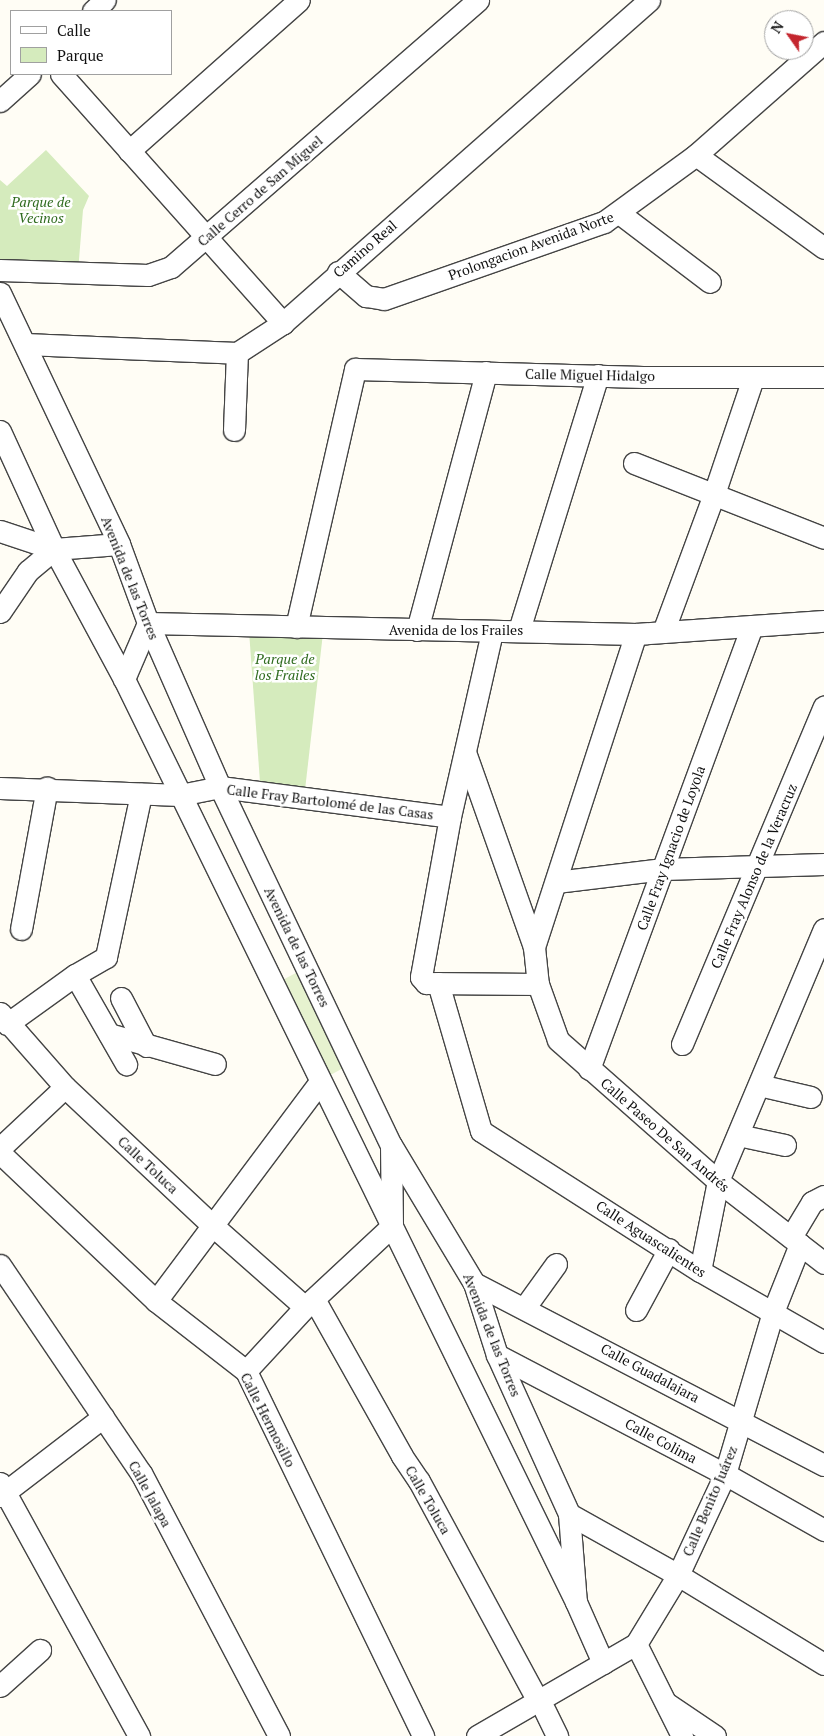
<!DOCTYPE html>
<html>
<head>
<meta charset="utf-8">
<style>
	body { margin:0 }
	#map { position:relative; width:824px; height:1736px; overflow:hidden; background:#fffdf5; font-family:"PT Serif",serif }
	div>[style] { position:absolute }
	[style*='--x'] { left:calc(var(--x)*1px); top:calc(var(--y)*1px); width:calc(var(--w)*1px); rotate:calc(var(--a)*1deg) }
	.green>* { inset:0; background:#d5ebbd }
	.pitch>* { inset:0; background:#e6f2cf }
	.roads { filter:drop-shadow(1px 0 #444) drop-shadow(-1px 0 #444) drop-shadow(0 1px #444) drop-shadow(0 -1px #444) }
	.minor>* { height:21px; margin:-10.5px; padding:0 10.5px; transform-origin:10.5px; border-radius:10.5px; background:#fff }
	span { translate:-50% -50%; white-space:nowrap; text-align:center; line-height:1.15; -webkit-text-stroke:5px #fff; paint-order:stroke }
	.street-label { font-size:14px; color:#111 }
	.park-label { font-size:14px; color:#2f6b1f; font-style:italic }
	.legend { position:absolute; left:10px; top:10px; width:162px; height:65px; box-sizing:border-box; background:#fff; border:1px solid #a0a0a0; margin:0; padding:6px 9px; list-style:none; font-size:15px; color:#111 }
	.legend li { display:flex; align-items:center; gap:10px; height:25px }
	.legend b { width:25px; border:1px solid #a0a0a0 }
	.north { position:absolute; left:764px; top:10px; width:50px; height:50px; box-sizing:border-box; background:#fff; border:1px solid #a0a0a0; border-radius:50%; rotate:303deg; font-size:14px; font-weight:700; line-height:20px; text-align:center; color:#111 }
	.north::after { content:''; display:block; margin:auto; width:18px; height:22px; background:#c4262e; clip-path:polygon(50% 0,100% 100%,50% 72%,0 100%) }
</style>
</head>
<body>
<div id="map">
	<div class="green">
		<i style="clip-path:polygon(46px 150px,89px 196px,83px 210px,78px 272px,0 269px,0 180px,7px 186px)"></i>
		<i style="clip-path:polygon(249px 631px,323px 633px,305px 790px,260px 782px)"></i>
	</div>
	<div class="pitch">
		<i style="clip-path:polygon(311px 965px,360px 1059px,323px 1079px,273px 985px)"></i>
	</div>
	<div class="roads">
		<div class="minor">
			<i style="--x:93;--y:11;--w:16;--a:-43"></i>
			<i style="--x:61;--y:74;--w:334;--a:48.3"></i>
			<i style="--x:0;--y:101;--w:40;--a:-42"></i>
			<i style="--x:129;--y:151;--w:227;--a:-41.6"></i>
			<i style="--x:696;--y:155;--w:158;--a:36"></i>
			<i style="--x:619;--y:213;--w:114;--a:37.2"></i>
			<i style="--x:0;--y:270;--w:148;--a:1.9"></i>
			<i style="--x:148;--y:275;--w:24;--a:-19"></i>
			<i style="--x:171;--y:267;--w:407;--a:-41"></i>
			<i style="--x:338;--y:272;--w:37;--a:41"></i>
			<i style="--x:366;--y:296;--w:18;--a:9"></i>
			<i style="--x:384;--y:299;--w:233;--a:-19.3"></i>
			<i style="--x:604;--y:222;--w:114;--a:-36.1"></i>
			<i style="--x:696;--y:155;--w:171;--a:-41.4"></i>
			<i style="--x:0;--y:293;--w:278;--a:64.6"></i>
			<i style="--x:119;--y:544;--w:84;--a:69.8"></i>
			<i style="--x:148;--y:623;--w:179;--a:66.3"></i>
			<i style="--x:220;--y:787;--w:397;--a:64.5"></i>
			<i style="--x:391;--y:1145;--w:161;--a:59"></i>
			<i style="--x:474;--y:1283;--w:76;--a:72.3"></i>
			<i style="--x:497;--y:1355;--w:175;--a:65.6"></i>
			<i style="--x:569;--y:1514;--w:88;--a:85.5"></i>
			<i style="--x:25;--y:344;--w:212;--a:2.4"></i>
			<i style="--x:237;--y:353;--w:55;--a:-33.1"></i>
			<i style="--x:283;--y:323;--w:488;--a:-41.4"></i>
			<i style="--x:234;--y:430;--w:77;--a:-87.8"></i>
			<i style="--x:0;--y:431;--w:130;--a:65.4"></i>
			<i style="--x:54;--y:549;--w:148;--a:61.7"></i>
			<i style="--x:124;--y:679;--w:1028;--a:63.91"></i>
			<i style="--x:576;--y:1602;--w:67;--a:66.1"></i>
			<i style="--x:634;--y:463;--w:204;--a:21.5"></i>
			<i style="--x:0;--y:531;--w:57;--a:18.4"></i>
			<i style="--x:0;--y:612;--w:50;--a:-55.7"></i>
			<i style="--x:28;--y:571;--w:34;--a:-40"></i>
			<i style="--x:54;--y:549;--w:65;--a:-4.4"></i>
			<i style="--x:296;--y:627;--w:265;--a:-77.1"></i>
			<i style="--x:355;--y:369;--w:288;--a:1.6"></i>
			<i style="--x:643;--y:377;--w:181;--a:0"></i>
			<i style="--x:417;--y:630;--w:267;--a:-75"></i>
			<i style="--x:519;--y:630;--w:267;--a:-72.8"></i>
			<i style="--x:492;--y:632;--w:190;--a:102.8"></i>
			<i style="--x:450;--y:817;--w:163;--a:100.3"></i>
			<i style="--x:421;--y:977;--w:8;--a:50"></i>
			<i style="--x:426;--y:983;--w:112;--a:0.5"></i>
			<i style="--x:663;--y:632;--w:147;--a:-69.7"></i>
			<i style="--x:714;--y:494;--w:122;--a:-71.4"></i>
			<i style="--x:124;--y:679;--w:61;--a:-66.8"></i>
			<i style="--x:148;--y:623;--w:488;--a:1.3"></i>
			<i style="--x:636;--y:634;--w:188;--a:-4"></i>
			<i style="--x:465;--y:752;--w:207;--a:70.5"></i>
			<i style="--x:534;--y:947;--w:37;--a:84"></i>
			<i style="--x:538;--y:984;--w:59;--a:70.3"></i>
			<i style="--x:558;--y:1040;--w:213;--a:41.4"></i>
			<i style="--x:718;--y:1181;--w:134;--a:37.7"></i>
			<i style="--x:0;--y:788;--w:180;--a:2.2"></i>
			<i style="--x:180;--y:795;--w:41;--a:-11.3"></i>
			<i style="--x:220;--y:787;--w:232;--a:7.4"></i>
			<i style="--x:556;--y:882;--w:108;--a:-6.9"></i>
			<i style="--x:663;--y:869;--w:161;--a:-1.8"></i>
			<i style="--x:21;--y:929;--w:144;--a:-79.6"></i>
			<i style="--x:534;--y:947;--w:329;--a:-72"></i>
			<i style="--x:75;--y:975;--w:103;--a:60.2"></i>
			<i style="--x:438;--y:983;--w:154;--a:73.8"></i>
			<i style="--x:481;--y:1131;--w:260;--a:32.6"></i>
			<i style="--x:700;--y:1271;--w:143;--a:29.8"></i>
			<i style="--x:121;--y:998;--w:54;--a:62.5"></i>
			<i style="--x:0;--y:1013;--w:98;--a:48.7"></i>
			<i style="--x:65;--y:1087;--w:202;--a:43.2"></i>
			<i style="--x:212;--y:1225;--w:124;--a:41.4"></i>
			<i style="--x:7;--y:1024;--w:84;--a:-35.8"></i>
			<i style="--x:75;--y:975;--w:36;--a:-30"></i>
			<i style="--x:106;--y:957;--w:167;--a:-77.9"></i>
			<i style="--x:109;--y:1034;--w:110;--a:15.8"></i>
			<i style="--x:682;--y:1044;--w:366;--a:-67.2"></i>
			<i style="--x:589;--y:1069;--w:472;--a:-69.8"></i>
			<i style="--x:759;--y:1085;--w:53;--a:13"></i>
			<i style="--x:738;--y:1135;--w:48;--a:12"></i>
			<i style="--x:0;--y:1148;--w:89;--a:-43.2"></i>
			<i style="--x:0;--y:1153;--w:215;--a:43.5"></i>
			<i style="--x:156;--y:1301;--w:114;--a:37.9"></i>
			<i style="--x:246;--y:1371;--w:406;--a:64.1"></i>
			<i style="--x:791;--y:1237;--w:41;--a:-59"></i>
			<i style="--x:812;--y:1202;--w:13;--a:-27"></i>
			<i style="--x:0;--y:1265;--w:251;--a:55.9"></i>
			<i style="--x:141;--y:1473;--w:297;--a:62.3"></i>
			<i style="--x:700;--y:1271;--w:92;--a:-78.7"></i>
			<i style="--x:718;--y:1181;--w:273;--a:-67.2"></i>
			<i style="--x:474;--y:1283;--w:394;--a:27.5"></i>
			<i style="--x:314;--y:1299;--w:180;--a:60.7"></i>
			<i style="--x:402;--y:1456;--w:30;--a:56"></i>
			<i style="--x:419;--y:1481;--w:252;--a:61.6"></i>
			<i style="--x:156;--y:1301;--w:274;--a:-53.2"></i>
			<i style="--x:525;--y:1307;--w:53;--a:-54.2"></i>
			<i style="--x:636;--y:1310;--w:69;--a:-61.6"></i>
			<i style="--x:497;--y:1355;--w:257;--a:27.6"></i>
			<i style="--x:725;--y:1474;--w:114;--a:29.5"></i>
			<i style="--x:246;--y:1371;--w:87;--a:-47.3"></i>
			<i style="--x:305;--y:1307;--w:119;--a:-43"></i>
			<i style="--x:392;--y:1226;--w:81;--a:-90.7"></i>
			<i style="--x:0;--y:1483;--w:289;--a:61.2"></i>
			<i style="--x:0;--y:1496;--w:130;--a:-37.5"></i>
			<i style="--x:569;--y:1514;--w:125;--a:29.2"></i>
			<i style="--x:678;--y:1575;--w:171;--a:31.4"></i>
			<i style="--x:636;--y:1644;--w:103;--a:63.4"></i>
			<i style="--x:0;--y:1686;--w:54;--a:-42"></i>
			<i style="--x:666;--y:1703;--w:59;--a:34"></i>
			<i style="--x:545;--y:1711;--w:28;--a:64"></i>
			<i style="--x:477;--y:1736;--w:184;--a:-30.1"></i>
			<i style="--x:636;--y:1644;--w:81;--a:-58.7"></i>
			<i style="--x:678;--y:1575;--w:111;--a:-65"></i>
			<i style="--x:725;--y:1474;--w:169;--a:-73.5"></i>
			<i style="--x:773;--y:1312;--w:73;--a:-68.3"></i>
		</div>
	</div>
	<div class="street-label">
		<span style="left:260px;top:191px;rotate:-41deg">Calle Cerro de San Miguel</span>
		<span style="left:531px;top:246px;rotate:-20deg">Prolongacion Avenida Norte</span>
		<span style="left:365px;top:249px;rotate:-41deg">Camino Real</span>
		<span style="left:590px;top:375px;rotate:1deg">Calle Miguel Hidalgo</span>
		<span style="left:130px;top:578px;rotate:68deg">Avenida de las Torres</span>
		<span style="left:456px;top:630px">Avenida de los Frailes</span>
		<span style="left:330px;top:802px;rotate:7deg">Calle Fray Bartolomé de las Casas</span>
		<span style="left:671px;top:848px;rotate:-70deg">Calle Fray Ignacio de Loyola</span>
		<span style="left:754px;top:876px;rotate:-67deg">Calle Fray Alonso de la Veracruz</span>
		<span style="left:297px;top:947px;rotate:64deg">Avenida de las Torres</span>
		<span style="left:665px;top:1135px;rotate:41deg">Calle Paseo De San Andrés</span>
		<span style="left:148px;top:1165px;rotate:43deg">Calle Toluca</span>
		<span style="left:651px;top:1239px;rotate:33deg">Calle Aguascalientes</span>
		<span style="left:492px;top:1335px;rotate:68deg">Avenida de las Torres</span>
		<span style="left:650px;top:1373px;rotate:28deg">Calle Guadalajara</span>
		<span style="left:268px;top:1420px;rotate:63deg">Calle Hermosillo</span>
		<span style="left:661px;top:1441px;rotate:28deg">Calle Colima</span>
		<span style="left:150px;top:1494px;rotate:61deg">Calle Jalapa</span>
		<span style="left:428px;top:1500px;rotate:60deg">Calle Toluca</span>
		<span style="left:710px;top:1501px;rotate:-67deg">Calle Benito Juárez</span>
	</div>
	<div class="park-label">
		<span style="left:41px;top:210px">Parque de<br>Vecinos</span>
		<span style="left:285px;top:667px">Parque de<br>los Frailes</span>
	</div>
	<ul class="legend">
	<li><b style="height:6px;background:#fff"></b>Calle</li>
	<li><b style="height:14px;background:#d5ebbd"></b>Parque</li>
	</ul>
	<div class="north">N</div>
</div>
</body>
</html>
